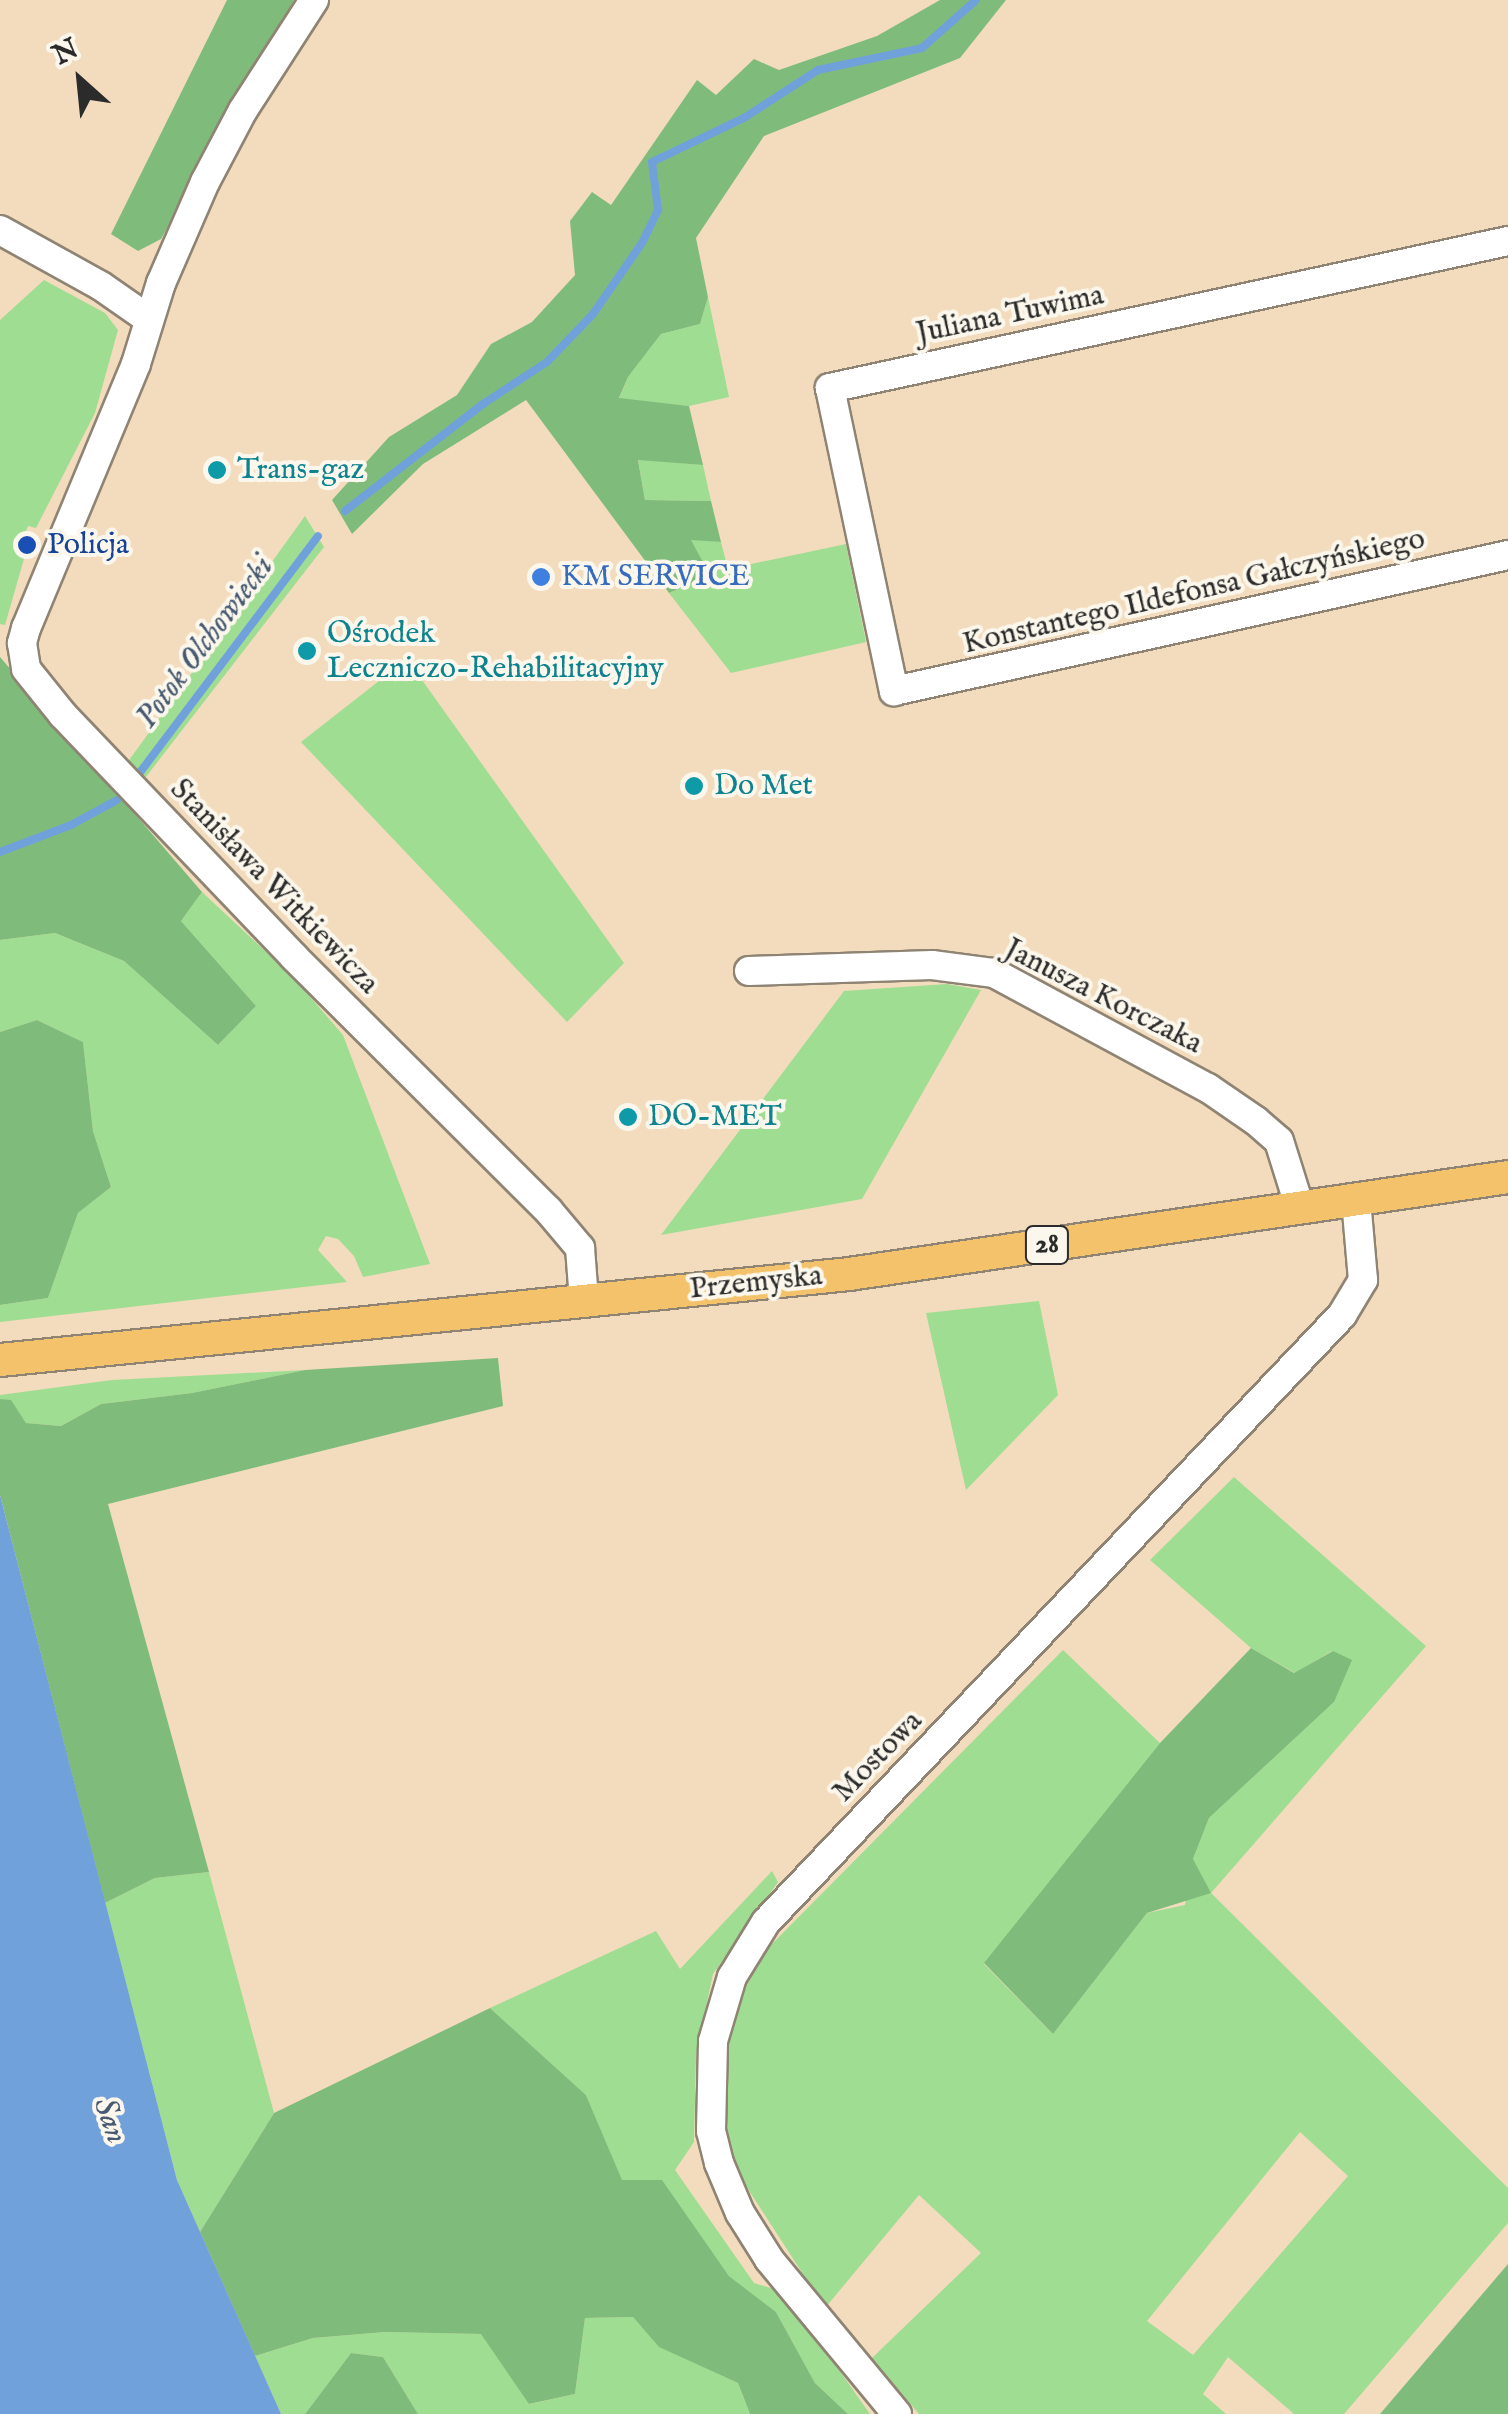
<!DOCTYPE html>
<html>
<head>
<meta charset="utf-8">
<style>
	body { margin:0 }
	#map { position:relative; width:1508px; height:2414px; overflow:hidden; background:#f3dcbd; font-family:"IM FELL English",serif }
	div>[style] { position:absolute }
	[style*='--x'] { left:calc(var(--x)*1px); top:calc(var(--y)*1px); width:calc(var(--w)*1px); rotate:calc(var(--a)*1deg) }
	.green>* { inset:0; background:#9fdd92 }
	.forest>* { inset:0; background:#7fbc7c }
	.water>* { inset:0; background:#71a1db }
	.stream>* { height:8px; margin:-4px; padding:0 4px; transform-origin:4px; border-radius:4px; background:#71a1db }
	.roads { filter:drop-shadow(2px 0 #8f8474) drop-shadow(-2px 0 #8f8474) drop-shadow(0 2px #8f8474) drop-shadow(0 -2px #8f8474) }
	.minor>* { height:28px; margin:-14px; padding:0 14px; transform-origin:14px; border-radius:14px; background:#fff }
	.major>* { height:32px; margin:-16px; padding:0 16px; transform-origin:16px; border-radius:16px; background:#f4c26a }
	.dots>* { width:28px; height:28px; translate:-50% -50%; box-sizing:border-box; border:5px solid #fbf7ec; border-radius:50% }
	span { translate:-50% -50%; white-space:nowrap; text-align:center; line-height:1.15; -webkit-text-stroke:8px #fbf7ec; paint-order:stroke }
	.shield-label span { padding:2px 8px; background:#fbf7ec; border:2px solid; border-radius:8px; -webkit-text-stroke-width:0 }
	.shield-label { font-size:28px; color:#2b2b2b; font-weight:700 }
	.street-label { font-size:30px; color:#2b2b2b }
	.culture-label { font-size:30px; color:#0d838f }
	.left { translate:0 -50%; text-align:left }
	.transit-label { font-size:30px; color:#164399 }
	.shop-label { font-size:30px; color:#366cbe }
	.water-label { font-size:32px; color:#475a71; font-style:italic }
	.north { position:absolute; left:30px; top:30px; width:100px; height:100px; -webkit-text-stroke:8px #fbf7ec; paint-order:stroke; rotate:333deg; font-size:28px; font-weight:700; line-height:40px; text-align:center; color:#2b2b2b }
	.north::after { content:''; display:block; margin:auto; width:35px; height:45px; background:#2b2b2b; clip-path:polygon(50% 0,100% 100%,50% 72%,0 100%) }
</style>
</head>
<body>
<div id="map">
	<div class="green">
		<i style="clip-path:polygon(44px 280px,105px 313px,118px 330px,95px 413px,36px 528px,28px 526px,16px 554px,24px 559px,5px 625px,0 624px,0 320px)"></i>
		<i style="clip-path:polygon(708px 297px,729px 397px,689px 406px,619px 399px,628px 377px,661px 334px,700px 324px)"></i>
		<i style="clip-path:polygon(638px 459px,703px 465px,711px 501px,645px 500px)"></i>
		<i style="clip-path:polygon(305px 516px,324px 547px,145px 778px,127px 763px)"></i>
		<i style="clip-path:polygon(690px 539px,721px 542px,728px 569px,846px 544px,866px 642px,731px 673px,669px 593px,710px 575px)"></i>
		<i style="clip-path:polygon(407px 659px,624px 963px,567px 1022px,301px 742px)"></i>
		<i style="clip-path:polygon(202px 892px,292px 976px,343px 1035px,430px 1264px,363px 1277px,354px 1256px,338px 1239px,326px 1236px,318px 1250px,347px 1282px,0 1322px,0 1305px,48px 1298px,78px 1213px,111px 1187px,93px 1131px,83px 1042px,37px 1020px,0 1032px,0 940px,55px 933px,124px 961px,218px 1045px,256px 1006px,181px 921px)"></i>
		<i style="clip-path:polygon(947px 984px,981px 990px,862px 1199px,661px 1235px,844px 991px)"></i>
		<i style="clip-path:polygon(1039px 1301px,1058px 1395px,966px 1490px,926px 1313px)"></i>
		<i style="clip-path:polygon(305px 1370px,192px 1393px,101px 1404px,61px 1426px,26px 1423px,11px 1401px,0 1399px,0 1395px,112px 1380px)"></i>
		<i style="clip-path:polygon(evenodd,1234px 1477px,1426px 1646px,1211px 1893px,1508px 2188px,1508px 2223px,1344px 2414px,1294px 2414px,1228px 2357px,1203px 2394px,1226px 2414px,919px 2414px,872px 2358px,981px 2253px,919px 2195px,825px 2308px,746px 2186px,722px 2127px,728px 2021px,765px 1951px,1063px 1650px,1160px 1743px,984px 1964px,1053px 2034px,1147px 1913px,1185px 1905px,1193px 1859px,1209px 1818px,1334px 1702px,1332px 1651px,1295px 1673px,1251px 1648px,1150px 1560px,1234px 1477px,1300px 2132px,1348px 2176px,1193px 2355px,1147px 2321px,1300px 2132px)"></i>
		<i style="clip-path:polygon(772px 1871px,778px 1882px,713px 1974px,696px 2055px,694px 2142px,675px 2170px,754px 2283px,784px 2292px,870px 2414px,848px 2414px,815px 2383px,776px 2312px,729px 2276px,662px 2181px,622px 2181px,586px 2095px,490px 2008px,656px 1931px,680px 1969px)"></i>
		<i style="clip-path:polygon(209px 1872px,274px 2113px,200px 2232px,177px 2180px,105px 1903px,155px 1878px)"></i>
		<i style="clip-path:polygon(633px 2317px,660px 2347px,738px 2383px,750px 2414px,418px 2414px,383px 2357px,351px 2353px,305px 2414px,281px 2414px,255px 2356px,313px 2338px,385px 2332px,482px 2334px,530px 2404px,575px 2394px,585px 2318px)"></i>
	</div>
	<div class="forest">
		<i style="clip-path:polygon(227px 0,294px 0,161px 239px,138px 251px,111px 234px)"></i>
		<i style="clip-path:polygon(940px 0,1006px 0,960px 58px,764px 136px,696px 238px,708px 297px,700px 324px,661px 334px,628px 377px,619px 398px,689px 406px,703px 465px,638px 460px,645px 500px,711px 501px,721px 542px,691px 540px,710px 575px,669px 593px,526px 400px,423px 464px,352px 534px,332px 500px,389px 437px,457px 395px,491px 344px,532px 322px,575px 275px,570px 221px,592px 192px,611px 205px,697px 80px,716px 95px,754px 59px,779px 70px,877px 36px)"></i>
		<i style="clip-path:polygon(0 657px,202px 892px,181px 921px,256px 1006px,218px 1045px,124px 961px,55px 933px,0 940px)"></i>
		<i style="clip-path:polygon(37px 1020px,83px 1042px,93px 1131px,111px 1187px,78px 1213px,48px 1298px,0 1305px,0 1032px)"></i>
		<i style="clip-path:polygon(498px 1358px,503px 1406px,108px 1504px,209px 1872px,155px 1878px,105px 1903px,0 1495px,0 1399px,11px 1400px,26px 1423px,61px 1426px,101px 1404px,192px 1393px,305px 1370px)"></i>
		<i style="clip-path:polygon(1251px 1648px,1294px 1673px,1333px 1651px,1352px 1660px,1334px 1702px,1209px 1818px,1193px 1859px,1211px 1893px,1147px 1913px,1053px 2034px,984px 1963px,1160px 1743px)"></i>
		<i style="clip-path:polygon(490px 2008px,586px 2095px,622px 2180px,662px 2180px,729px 2276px,776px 2312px,815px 2383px,848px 2414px,750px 2414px,738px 2383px,659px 2347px,633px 2317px,585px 2318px,575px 2394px,529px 2404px,481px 2334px,385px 2332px,313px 2338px,255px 2356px,200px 2232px,274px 2113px)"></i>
		<i style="clip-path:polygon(1508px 2264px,1508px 2414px,1380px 2414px)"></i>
		<i style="clip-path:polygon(351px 2353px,383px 2357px,418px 2414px,305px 2414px)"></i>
	</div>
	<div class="water">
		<i style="clip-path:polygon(0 1495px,177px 2180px,281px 2414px,0 2414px)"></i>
	</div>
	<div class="stream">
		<i style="--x:345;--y:511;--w:175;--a:-37.8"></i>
		<i style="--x:483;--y:404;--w:77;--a:-33.3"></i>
		<i style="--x:547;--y:362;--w:66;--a:-46.2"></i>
		<i style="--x:593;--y:314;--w:86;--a:-55.4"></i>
		<i style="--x:642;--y:243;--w:37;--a:-64"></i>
		<i style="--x:658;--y:210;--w:48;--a:-97.1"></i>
		<i style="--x:652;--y:162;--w:102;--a:-25.6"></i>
		<i style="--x:744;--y:118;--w:88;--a:-33"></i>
		<i style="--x:818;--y:70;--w:106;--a:-11.9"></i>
		<i style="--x:922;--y:48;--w:72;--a:-41.6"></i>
		<i style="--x:135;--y:779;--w:304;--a:-53"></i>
		<i style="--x:0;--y:852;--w:76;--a:-20.8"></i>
		<i style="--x:71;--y:825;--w:52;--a:-28.5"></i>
	</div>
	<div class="roads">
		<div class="minor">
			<i style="--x:314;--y:0;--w:131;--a:122.8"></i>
			<i style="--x:243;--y:110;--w:81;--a:117.8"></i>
			<i style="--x:205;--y:182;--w:110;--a:113.5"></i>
			<i style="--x:161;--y:283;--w:85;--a:107.2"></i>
			<i style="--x:136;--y:364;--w:286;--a:112.6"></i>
			<i style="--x:26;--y:628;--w:16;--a:105"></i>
			<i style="--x:22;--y:643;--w:26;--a:81"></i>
			<i style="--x:26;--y:669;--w:59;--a:51.2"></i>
			<i style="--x:63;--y:715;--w:335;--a:46.3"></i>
			<i style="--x:294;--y:957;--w:359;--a:44.9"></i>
			<i style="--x:548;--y:1210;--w:50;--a:49.9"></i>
			<i style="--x:580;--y:1248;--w:52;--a:85.6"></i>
			<i style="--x:0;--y:230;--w:115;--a:29"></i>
			<i style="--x:101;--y:286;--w:56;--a:34.8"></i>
			<i style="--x:1508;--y:241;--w:694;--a:167.77"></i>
			<i style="--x:830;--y:388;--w:310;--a:78.1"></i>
			<i style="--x:894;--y:691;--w:629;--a:-12.49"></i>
			<i style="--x:749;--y:971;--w:183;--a:-1.9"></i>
			<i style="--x:932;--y:965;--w:63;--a:7.4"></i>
			<i style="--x:994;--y:973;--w:243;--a:28.3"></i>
			<i style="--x:1208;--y:1088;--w:58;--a:34.5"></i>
			<i style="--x:1256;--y:1121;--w:30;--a:41"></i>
			<i style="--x:1279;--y:1141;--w:70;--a:72.6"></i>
			<i style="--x:897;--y:2414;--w:201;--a:-129.6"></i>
			<i style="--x:769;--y:2259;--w:54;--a:-122.2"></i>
			<i style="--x:740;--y:2213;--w:54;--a:-112.8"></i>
			<i style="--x:719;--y:2163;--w:33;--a:-104"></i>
			<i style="--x:711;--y:2131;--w:90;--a:-88.7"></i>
			<i style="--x:713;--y:2041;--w:67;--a:-73.5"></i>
			<i style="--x:732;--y:1977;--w:65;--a:-58.3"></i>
			<i style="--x:766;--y:1922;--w:837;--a:-46.5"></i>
			<i style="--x:1342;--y:1315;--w:41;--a:-59"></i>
			<i style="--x:1363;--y:1280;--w:80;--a:-95"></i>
		</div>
		<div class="major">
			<i style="--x:0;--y:1360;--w:853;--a:-5.78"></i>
			<i style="--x:849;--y:1274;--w:666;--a:-8.37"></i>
		</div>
	</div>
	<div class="dots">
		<i style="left:217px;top:470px;background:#0f9aa8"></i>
		<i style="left:27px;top:545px;background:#1a4fb4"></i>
		<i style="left:541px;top:577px;background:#3f7fe0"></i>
		<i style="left:307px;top:651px;background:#0f9aa8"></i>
		<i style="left:694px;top:786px;background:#0f9aa8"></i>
		<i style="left:628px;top:1117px;background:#0f9aa8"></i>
	</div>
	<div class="shield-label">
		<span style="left:1047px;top:1245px">28</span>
	</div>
	<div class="street-label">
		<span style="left:1010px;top:315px;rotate:-12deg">Juliana Tuwima</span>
		<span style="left:1194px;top:592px;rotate:-13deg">Konstantego Ildefonsa Gałczyńskiego</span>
		<span style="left:274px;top:887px;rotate:46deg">Stanisława Witkiewicza</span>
		<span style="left:1103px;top:997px;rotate:27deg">Janusza Korczaka</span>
		<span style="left:756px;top:1283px;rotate:-6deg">Przemyska</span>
		<span style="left:878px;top:1757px;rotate:-46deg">Mostowa</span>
	</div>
	<div class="culture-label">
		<span class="left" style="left:237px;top:470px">Trans-gaz</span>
		<span class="left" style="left:327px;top:651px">Ośrodek<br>Leczniczo-Rehabilitacyjny</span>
		<span class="left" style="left:714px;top:786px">Do Met</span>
		<span class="left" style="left:648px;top:1117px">DO-MET</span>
	</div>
	<div class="transit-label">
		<span class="left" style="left:47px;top:545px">Policja</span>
	</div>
	<div class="shop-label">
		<span class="left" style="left:561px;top:577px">KM SERVICE</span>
	</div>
	<div class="water-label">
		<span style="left:206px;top:643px;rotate:-53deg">Potok Olchowiecki</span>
		<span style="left:109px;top:2121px;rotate:70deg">San</span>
	</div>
	<div class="north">N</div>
</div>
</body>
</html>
